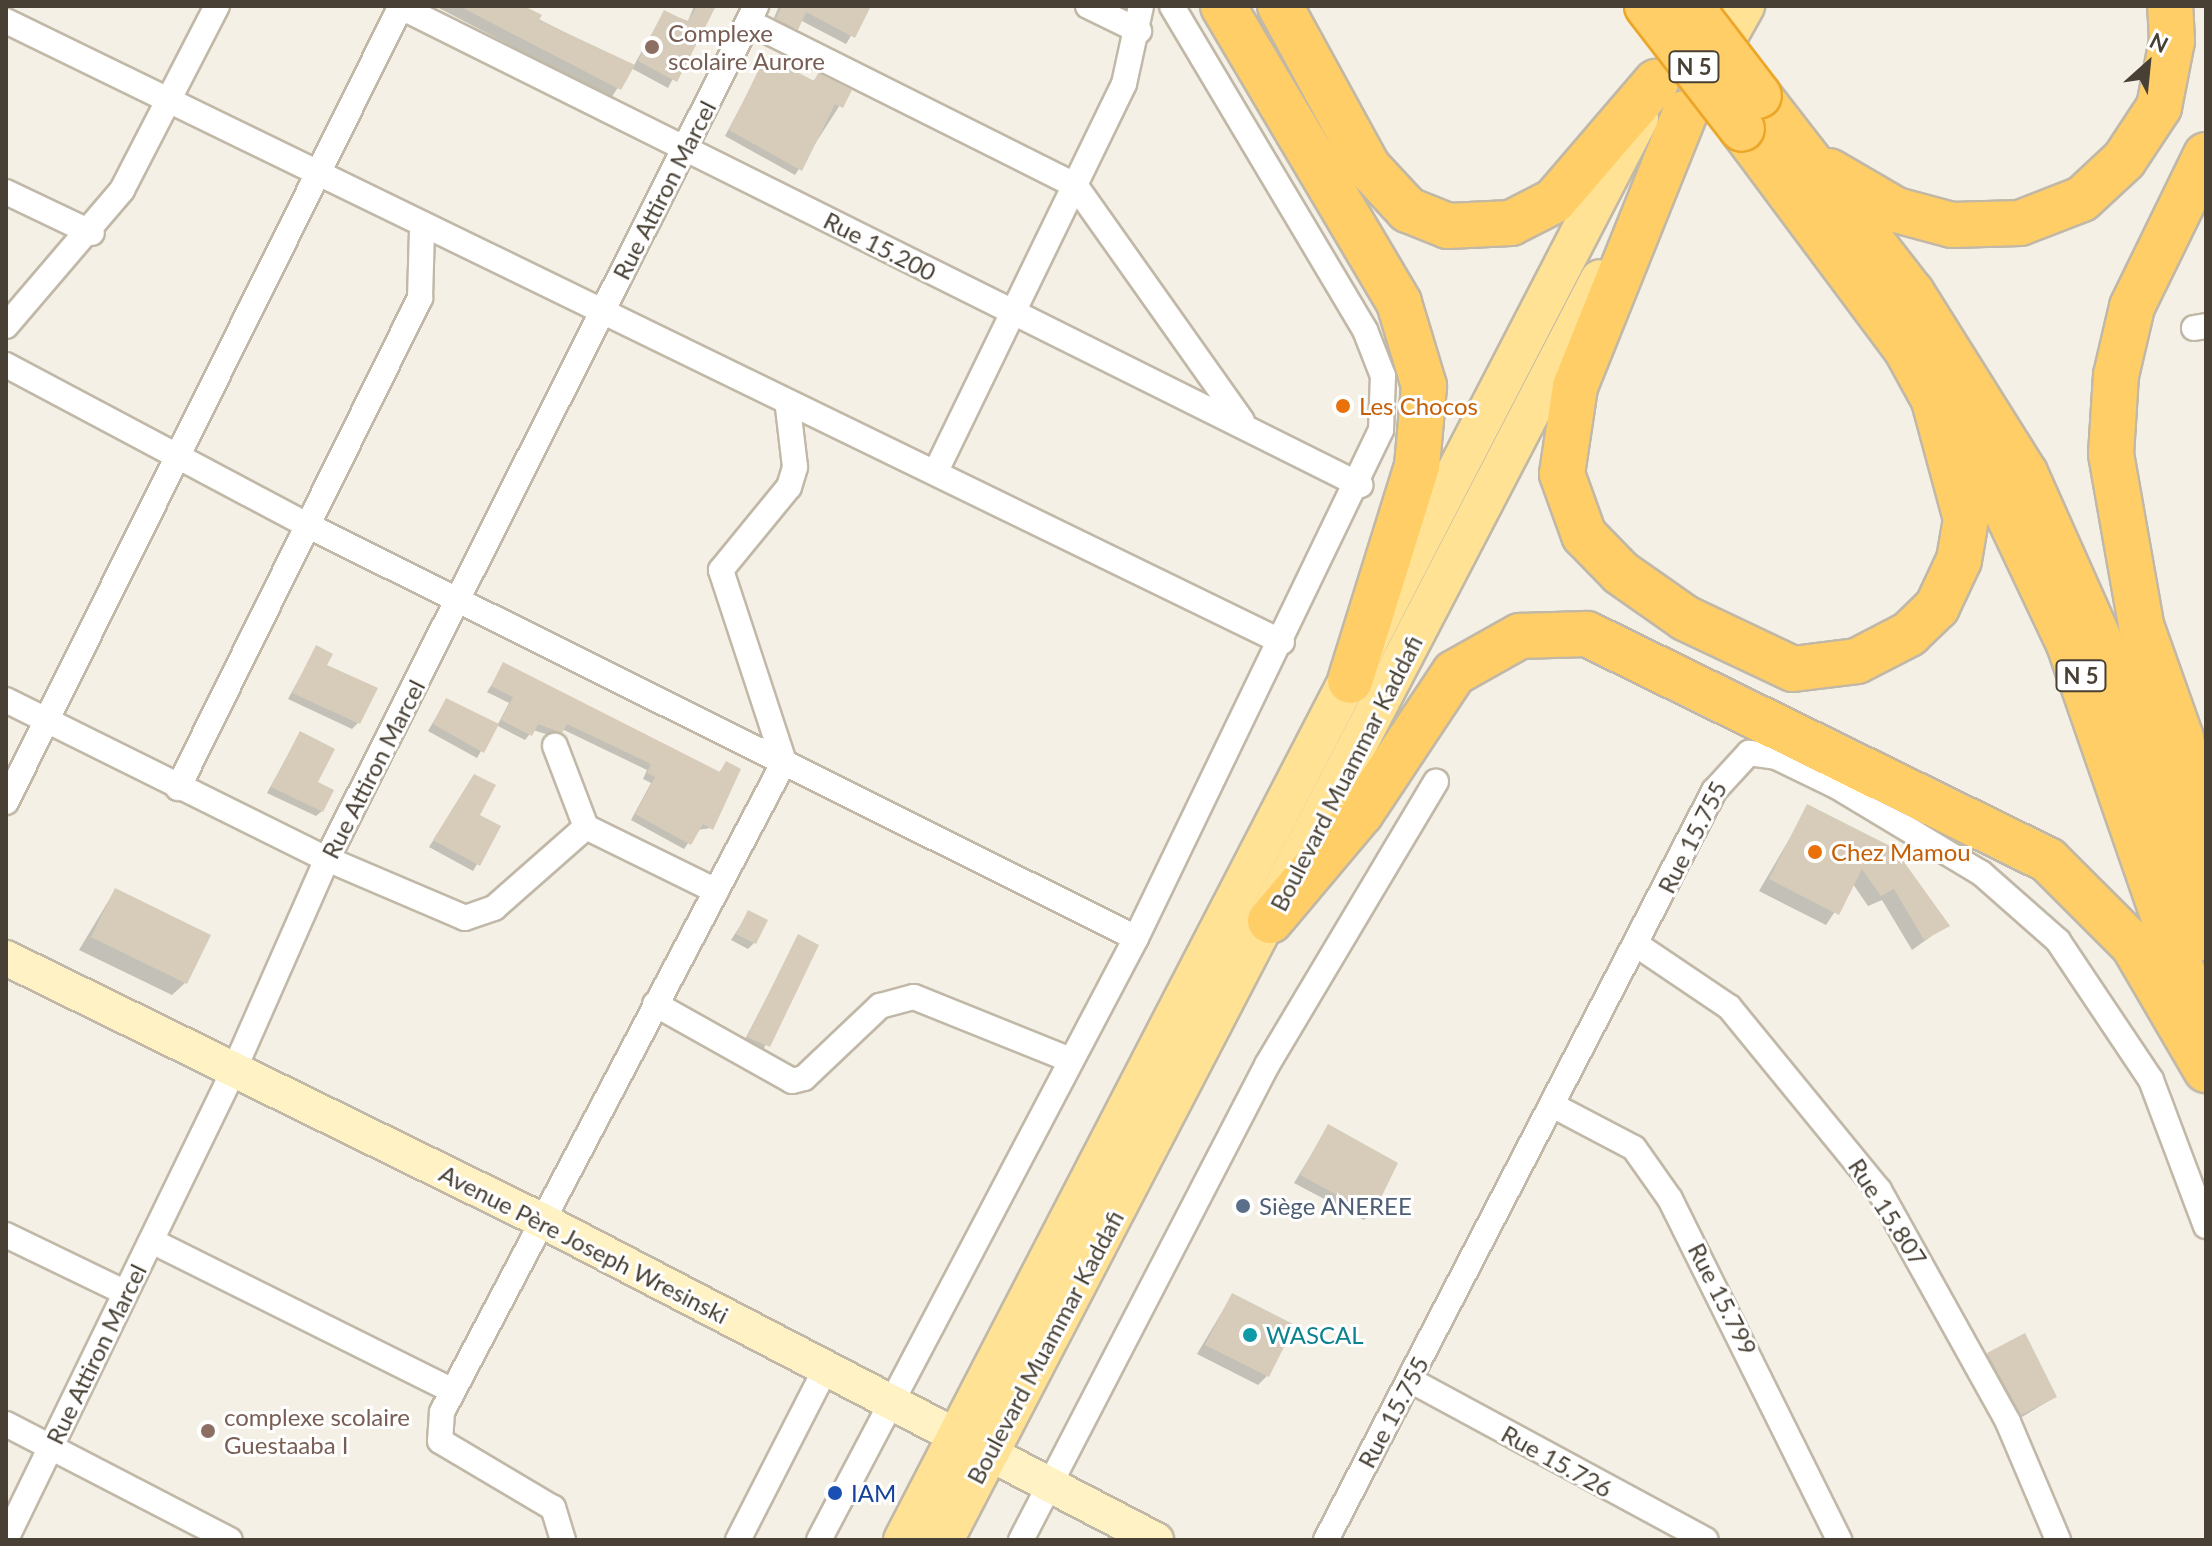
<!DOCTYPE html>
<html>
<head>
<meta charset="utf-8">
<style>
	body { margin:0 }
	#map { position:relative; width:2212px; height:1546px; overflow:hidden; background:#f4f0e5; font-family:Lato,sans-serif }
	div>[style] { position:absolute }
	[style*='--x'] { left:calc(var(--x)*1px); top:calc(var(--y)*1px); width:calc(var(--w)*1px); rotate:calc(var(--a)*1deg) }
	.shadow>* { inset:0; background:#0003 }
	.building>* { inset:0; background:#d7ccba }
	.roads { filter:drop-shadow(2px 0 #c1b8a7) drop-shadow(-2px 0 #c1b8a7) drop-shadow(0 2px #c1b8a7) drop-shadow(0 -2px #c1b8a7) }
	.street>* { height:24px; margin:-12px; padding:0 12px; transform-origin:12px; border-radius:12px; background:#fff }
	.secondary>* { height:34px; margin:-17px; padding:0 17px; transform-origin:17px; border-radius:17px; background:#fff2c5 }
	.primary>* { height:38px; margin:-19px; padding:0 19px; transform-origin:19px; border-radius:19px; background:#ffe294 }
	.highway>* { height:44px; margin:-22px; padding:0 22px; transform-origin:22px; border-radius:22px; background:#ffce66 }
	.bridges { filter:drop-shadow(2px 0 #eca628) drop-shadow(-2px 0 #eca628) drop-shadow(0 2px #eca628) drop-shadow(0 -2px #eca628) }
	.highway-bridge>* { height:44px; margin:-22px; padding:0 22px; transform-origin:22px; border-radius:22px; background:#ffce66 }
	.dots>* { width:22px; height:22px; translate:-50% -50%; box-sizing:border-box; border:4px solid #fff; border-radius:50% }
	span { translate:-50% -50%; white-space:nowrap; text-align:center; line-height:1.15; -webkit-text-stroke:6px #fff; paint-order:stroke }
	.shield-label span { padding:2px 6px; background:#fff; border:2px solid; border-radius:6px; -webkit-text-stroke-width:0 }
	.shield-label { font-size:22px; color:#484034; font-weight:700 }
	.education-label { font-size:24px; color:#785e54 }
	.left { translate:0 -50%; text-align:left }
	.street-label { font-size:24px; color:#484034 }
	.food-label { font-size:24px; color:#c56008 }
	.service-label { font-size:24px; color:#4e5e75 }
	.culture-label { font-size:24px; color:#0d838f }
	.transit-label { font-size:24px; color:#164399 }
	.frame { position:absolute; inset:0; border:8px solid #484034; pointer-events:none }
	.north { position:absolute; left:2108px; top:24px; width:80px; height:80px; -webkit-text-stroke:6px #fff; paint-order:stroke; rotate:27deg; font-size:22px; font-weight:700; line-height:32px; text-align:center; color:#484034 }
	.north::after { content:''; display:block; margin:auto; width:28px; height:36px; background:#484034; clip-path:polygon(50% 0,100% 100%,50% 72%,0 100%) }
</style>
</head>
<body>
<div id="map">
	<div class="shadow">
		<i style="clip-path:polygon(435px 6px,513px 6px,633px 67px,664px 12px,688px 21px,694px 6px,711px 6px,668px 88px,631px 68px,611px 98px)"></i>
		<i style="clip-path:polygon(779px 6px,869px 6px,846px 44px,800px 20px,789px 36px,770px 27px)"></i>
		<i style="clip-path:polygon(767px 57px,812px 82px,818px 76px,849px 91px,795px 175px,725px 136px)"></i>
		<i style="clip-path:polygon(316px 648px,358px 723px,352px 729px,288px 699px)"></i>
		<i style="clip-path:polygon(504px 665px,718px 774px,726px 763px,711px 828px,697px 830px,684px 849px,631px 820px,651px 783px,643px 779px,647px 770px,562px 729px,555px 737px,533px 730px,525px 740px,496px 725px,477px 758px,428px 731px,446px 700px,497px 726px,509px 703px,487px 692px)"></i>
		<i style="clip-path:polygon(300px 733px,322px 811px,316px 816px,267px 793px)"></i>
		<i style="clip-path:polygon(475px 776px,478px 816px,499px 826px,473px 871px,429px 847px)"></i>
		<i style="clip-path:polygon(1808px 807px,1947px 925px,1912px 950px,1882px 900px,1868px 906px,1853px 884px,1826px 925px,1759px 891px)"></i>
		<i style="clip-path:polygon(115px 890px,185px 983px,172px 995px,79px 950px)"></i>
		<i style="clip-path:polygon(749px 912px,754px 943px,748px 949px,731px 940px)"></i>
		<i style="clip-path:polygon(799px 936px,817px 946px,762px 1052px,743px 1043px)"></i>
		<i style="clip-path:polygon(1328px 1127px,1371px 1212px,1364px 1220px,1294px 1183px)"></i>
		<i style="clip-path:polygon(1232px 1295px,1267px 1376px,1258px 1385px,1197px 1354px)"></i>
		<i style="clip-path:polygon(1988px 1354px,2055px 1397px,2012px 1423px,1978px 1364px)"></i>
	</div>
	<div class="building">
		<i style="clip-path:polygon(459px 6px,524px 6px,542px 15px,539px 20px,635px 65px,621px 90px)"></i>
		<i style="clip-path:polygon(697px 6px,716px 6px,677px 82px,638px 61px,664px 10px,688px 22px)"></i>
		<i style="clip-path:polygon(782px 6px,871px 6px,855px 38px,806px 12px,798px 30px,776px 19px)"></i>
		<i style="clip-path:polygon(766px 55px,814px 81px,818px 73px,852px 90px,843px 108px,835px 104px,802px 171px,729px 130px)"></i>
		<i style="clip-path:polygon(316px 645px,333px 654px,327px 665px,378px 688px,360px 724px,292px 693px)"></i>
		<i style="clip-path:polygon(503px 662px,720px 772px,726px 761px,741px 769px,713px 830px,703px 824px,691px 845px,635px 814px,655px 777px,647px 773px,651px 764px,567px 724px,562px 733px,538px 724px,532px 736px,501px 720px,513px 697px,491px 686px)"></i>
		<i style="clip-path:polygon(446px 698px,499px 724px,484px 753px,433px 724px)"></i>
		<i style="clip-path:polygon(300px 731px,335px 749px,318px 782px,334px 790px,323px 812px,271px 787px)"></i>
		<i style="clip-path:polygon(474px 774px,496px 785px,480px 815px,501px 826px,480px 866px,433px 840px)"></i>
		<i style="clip-path:polygon(1807px 804px,1894px 848px,1950px 926px,1924px 940px,1894px 889px,1881px 896px,1862px 869px,1839px 915px,1769px 879px)"></i>
		<i style="clip-path:polygon(115px 888px,211px 935px,187px 984px,91px 937px)"></i>
		<i style="clip-path:polygon(748px 910px,768px 920px,756px 944px,736px 934px)"></i>
		<i style="clip-path:polygon(798px 934px,819px 945px,770px 1047px,747px 1037px)"></i>
		<i style="clip-path:polygon(1328px 1124px,1398px 1163px,1373px 1214px,1300px 1175px)"></i>
		<i style="clip-path:polygon(1232px 1293px,1295px 1325px,1269px 1377px,1205px 1345px)"></i>
		<i style="clip-path:polygon(2025px 1333px,2057px 1397px,2021px 1415px,1987px 1353px)"></i>
	</div>
	<div class="roads">
		<div class="street">
			<i style="--x:1088;--y:6;--w:57;--a:26.1"></i>
			<i style="--x:401;--y:7;--w:1072;--a:26.49"></i>
			<i style="--x:6;--y:21;--w:1419;--a:25.95"></i>
			<i style="--x:749;--y:22;--w:364;--a:26.6"></i>
			<i style="--x:1075;--y:185;--w:289;--a:54.7"></i>
			<i style="--x:6;--y:192;--w:95;--a:25.5"></i>
			<i style="--x:6;--y:326;--w:179;--a:-49.5"></i>
			<i style="--x:122;--y:190;--w:207;--a:-62.7"></i>
			<i style="--x:2194;--y:328;--w:12;--a:-9"></i>
			<i style="--x:6;--y:365;--w:343;--a:28"></i>
			<i style="--x:309;--y:526;--w:924;--a:26.48"></i>
			<i style="--x:936;--y:471;--w:430;--a:-64.1"></i>
			<i style="--x:1124;--y:84;--w:80;--a:-77.7"></i>
			<i style="--x:6;--y:700;--w:358;--a:26.4"></i>
			<i style="--x:327;--y:859;--w:150;--a:23.1"></i>
			<i style="--x:465;--y:918;--w:31;--a:-19"></i>
			<i style="--x:494;--y:908;--w:123;--a:-41.4"></i>
			<i style="--x:586;--y:827;--w:87;--a:-110.9"></i>
			<i style="--x:178;--y:788;--w:547;--a:-63.72"></i>
			<i style="--x:420;--y:298;--w:69;--a:-88.3"></i>
			<i style="--x:6;--y:802;--w:889;--a:-63.61"></i>
			<i style="--x:586;--y:827;--w:145;--a:26.2"></i>
			<i style="--x:1637;--y:945;--w:111;--a:34"></i>
			<i style="--x:1729;--y:1007;--w:237;--a:50.7"></i>
			<i style="--x:1879;--y:1190;--w:265;--a:60.9"></i>
			<i style="--x:2008;--y:1422;--w:128;--a:67"></i>
			<i style="--x:655;--y:1004;--w:157;--a:29.3"></i>
			<i style="--x:792;--y:1081;--w:12;--a:-14"></i>
			<i style="--x:804;--y:1078;--w:105;--a:-43.5"></i>
			<i style="--x:880;--y:1006;--w:35;--a:-15"></i>
			<i style="--x:914;--y:997;--w:169;--a:21.9"></i>
			<i style="--x:1554;--y:1106;--w:90;--a:27.7"></i>
			<i style="--x:1634;--y:1148;--w:62;--a:54.8"></i>
			<i style="--x:1670;--y:1199;--w:381;--a:63.6"></i>
			<i style="--x:6;--y:1235;--w:131;--a:25.8"></i>
			<i style="--x:152;--y:1241;--w:336;--a:26.5"></i>
			<i style="--x:1410;--y:1380;--w:336;--a:28.4"></i>
			<i style="--x:6;--y:1424;--w:252;--a:27.4"></i>
			<i style="--x:6;--y:1539;--w:519;--a:-64.08"></i>
			<i style="--x:233;--y:1072;--w:233;--a:-66.2"></i>
			<i style="--x:327;--y:859;--w:955;--a:-63.3"></i>
			<i style="--x:563;--y:1540;--w:34;--a:-107"></i>
			<i style="--x:553;--y:1508;--w:131;--a:-149.3"></i>
			<i style="--x:440;--y:1441;--w:29;--a:-86"></i>
			<i style="--x:442;--y:1412;--w:734;--a:-62.25"></i>
			<i style="--x:784;--y:762;--w:202;--a:-108.2"></i>
			<i style="--x:721;--y:570;--w:107;--a:-50.7"></i>
			<i style="--x:789;--y:487;--w:21;--a:-73"></i>
			<i style="--x:795;--y:467;--w:60;--a:-96.7"></i>
			<i style="--x:738;--y:1540;--w:193;--a:-62.9"></i>
			<i style="--x:819;--y:1540;--w:680;--a:-62.23"></i>
			<i style="--x:1136;--y:938;--w:564;--a:-64.25"></i>
			<i style="--x:1381;--y:430;--w:54;--a:-87.9"></i>
			<i style="--x:1383;--y:376;--w:49;--a:-111.4"></i>
			<i style="--x:1365;--y:330;--w:377;--a:-120.8"></i>
			<i style="--x:1021;--y:1540;--w:535;--a:-62.62"></i>
			<i style="--x:1267;--y:1065;--w:330;--a:-59.2"></i>
			<i style="--x:1326;--y:1540;--w:844;--a:-62.61"></i>
			<i style="--x:1714;--y:791;--w:52;--a:-47.4"></i>
			<i style="--x:1749;--y:753;--w:27;--a:8"></i>
			<i style="--x:1776;--y:757;--w:67;--a:25.8"></i>
			<i style="--x:1836;--y:786;--w:169;--a:31"></i>
			<i style="--x:1981;--y:873;--w:103;--a:41.4"></i>
			<i style="--x:2058;--y:941;--w:167;--a:56.2"></i>
			<i style="--x:2151;--y:1080;--w:156;--a:69.4"></i>
		</div>
		<div class="secondary">
			<i style="--x:6;--y:958;--w:600;--a:26.1"></i>
			<i style="--x:545;--y:1222;--w:689;--a:27.5"></i>
		</div>
		<div class="primary">
			<i style="--x:1708;--y:72;--w:76;--a:-60.7"></i>
			<i style="--x:903;--y:1540;--w:1601;--a:-62.63"></i>
			<i style="--x:944;--y:1540;--w:1421;--a:-62.52"></i>
		</div>
		<div class="highway">
			<i style="--x:1223;--y:6;--w:345;--a:59.3"></i>
			<i style="--x:1399;--y:303;--w:87;--a:73.2"></i>
			<i style="--x:1424;--y:386;--w:80;--a:95"></i>
			<i style="--x:1417;--y:466;--w:225;--a:107.3"></i>
			<i style="--x:1280;--y:6;--w:183;--a:61.3"></i>
			<i style="--x:1368;--y:167;--w:59;--a:47.1"></i>
			<i style="--x:1408;--y:210;--w:43;--a:21.8"></i>
			<i style="--x:1448;--y:226;--w:63;--a:-2.7"></i>
			<i style="--x:1511;--y:223;--w:48;--a:-27.1"></i>
			<i style="--x:1554;--y:201;--w:157;--a:-49.4"></i>
			<i style="--x:1759;--y:96;--w:249;--a:52.2"></i>
			<i style="--x:1912;--y:293;--w:213;--a:57.9"></i>
			<i style="--x:2025;--y:473;--w:266;--a:66"></i>
			<i style="--x:2133;--y:716;--w:234;--a:71.8"></i>
			<i style="--x:1685;--y:113;--w:295;--a:111.9"></i>
			<i style="--x:1575;--y:387;--w:88;--a:98.5"></i>
			<i style="--x:1562;--y:474;--w:65;--a:70.2"></i>
			<i style="--x:1584;--y:535;--w:53;--a:45.8"></i>
			<i style="--x:1621;--y:573;--w:78;--a:35.1"></i>
			<i style="--x:1685;--y:618;--w:119;--a:25.3"></i>
			<i style="--x:1793;--y:669;--w:64;--a:-7.1"></i>
			<i style="--x:1857;--y:661;--w:59;--a:-27.4"></i>
			<i style="--x:1909;--y:634;--w:39;--a:-44"></i>
			<i style="--x:1937;--y:607;--w:52;--a:-64.9"></i>
			<i style="--x:1959;--y:560;--w:42;--a:-80.3"></i>
			<i style="--x:1966;--y:519;--w:123;--a:-105.1"></i>
			<i style="--x:1934;--y:400;--w:73;--a:-118.7"></i>
			<i style="--x:1742;--y:129;--w:289;--a:53.3"></i>
			<i style="--x:2206;--y:155;--w:169;--a:116"></i>
			<i style="--x:2132;--y:307;--w:70;--a:103.2"></i>
			<i style="--x:2116;--y:375;--w:79;--a:93.6"></i>
			<i style="--x:2111;--y:454;--w:174;--a:80"></i>
			<i style="--x:2141;--y:625;--w:120;--a:70.5"></i>
			<i style="--x:2181;--y:738;--w:121;--a:78"></i>
			<i style="--x:1829;--y:171;--w:78;--a:30.2"></i>
			<i style="--x:1896;--y:210;--w:58;--a:15"></i>
			<i style="--x:1952;--y:225;--w:68;--a:-1.7"></i>
			<i style="--x:2020;--y:223;--w:66;--a:-21.2"></i>
			<i style="--x:2082;--y:199;--w:57;--a:-42.9"></i>
			<i style="--x:2124;--y:160;--w:64;--a:-56.6"></i>
			<i style="--x:2159;--y:107;--w:67;--a:-78.9"></i>
			<i style="--x:2172;--y:41;--w:35;--a:-93"></i>
			<i style="--x:1959;--y:429;--w:59;--a:57.4"></i>
			<i style="--x:1991;--y:479;--w:183;--a:64.7"></i>
			<i style="--x:2069;--y:644;--w:405;--a:70.9"></i>
			<i style="--x:1270;--y:921;--w:141;--a:-49.9"></i>
			<i style="--x:1361;--y:813;--w:168;--a:-56.4"></i>
			<i style="--x:1454;--y:673;--w:76;--a:-29.3"></i>
			<i style="--x:1520;--y:636;--w:67;--a:-1.7"></i>
			<i style="--x:1587;--y:634;--w:513;--a:26.12"></i>
			<i style="--x:2048;--y:860;--w:120;--a:45"></i>
			<i style="--x:2133;--y:945;--w:145;--a:59.7"></i>
		</div>
	</div>
	<div class="bridges">
		<div class="highway-bridge">
			<i style="--x:1647;--y:6;--w:155;--a:52.3"></i>
			<i style="--x:1690;--y:6;--w:113;--a:52.5"></i>
		</div>
	</div>
	<div class="dots">
		<i style="left:652px;top:47px;background:#8d6e63"></i>
		<i style="left:1343px;top:406px;background:#e8710a"></i>
		<i style="left:1815px;top:852px;background:#e8710a"></i>
		<i style="left:1243px;top:1206px;background:#5c6f8a"></i>
		<i style="left:1250px;top:1335px;background:#0f9aa8"></i>
		<i style="left:208px;top:1431px;background:#8d6e63"></i>
		<i style="left:835px;top:1493px;background:#1a4fb4"></i>
	</div>
	<div class="shield-label">
		<span style="left:1694px;top:67px">N 5</span>
		<span style="left:2081px;top:676px">N 5</span>
	</div>
	<div class="education-label">
		<span class="left" style="left:668px;top:47px">Complexe<br>scolaire Aurore</span>
		<span class="left" style="left:224px;top:1431px">complexe scolaire<br>Guestaaba I</span>
	</div>
	<div class="street-label">
		<span style="left:664px;top:190px;rotate:-63deg">Rue Attiron Marcel</span>
		<span style="left:880px;top:246px;rotate:27deg">Rue 15.200</span>
		<span style="left:373px;top:769px;rotate:-63deg">Rue Attiron Marcel</span>
		<span style="left:1346px;top:773px;rotate:-63deg">Boulevard Muammar Kaddafi</span>
		<span style="left:1692px;top:837px;rotate:-63deg">Rue 15.755</span>
		<span style="left:1888px;top:1212px;rotate:57deg">Rue 15.807</span>
		<span style="left:584px;top:1244px;rotate:27deg">Avenue Père Joseph Wresinski</span>
		<span style="left:1723px;top:1299px;rotate:63deg">Rue 15.799</span>
		<span style="left:1045px;top:1347px;rotate:-62deg">Boulevard Muammar Kaddafi</span>
		<span style="left:96px;top:1354px;rotate:-64deg">Rue Attiron Marcel</span>
		<span style="left:1393px;top:1412px;rotate:-62deg">Rue 15.755</span>
		<span style="left:1557px;top:1461px;rotate:29deg">Rue 15.726</span>
	</div>
	<div class="food-label">
		<span class="left" style="left:1359px;top:406px">Les Chocos</span>
		<span class="left" style="left:1831px;top:852px">Chez Mamou</span>
	</div>
	<div class="service-label">
		<span class="left" style="left:1259px;top:1206px">Siège ANEREE</span>
	</div>
	<div class="culture-label">
		<span class="left" style="left:1266px;top:1335px">WASCAL</span>
	</div>
	<div class="transit-label">
		<span class="left" style="left:851px;top:1493px">IAM</span>
	</div>
	<div class="frame"></div>
	<div class="north">N</div>
</div>
</body>
</html>
